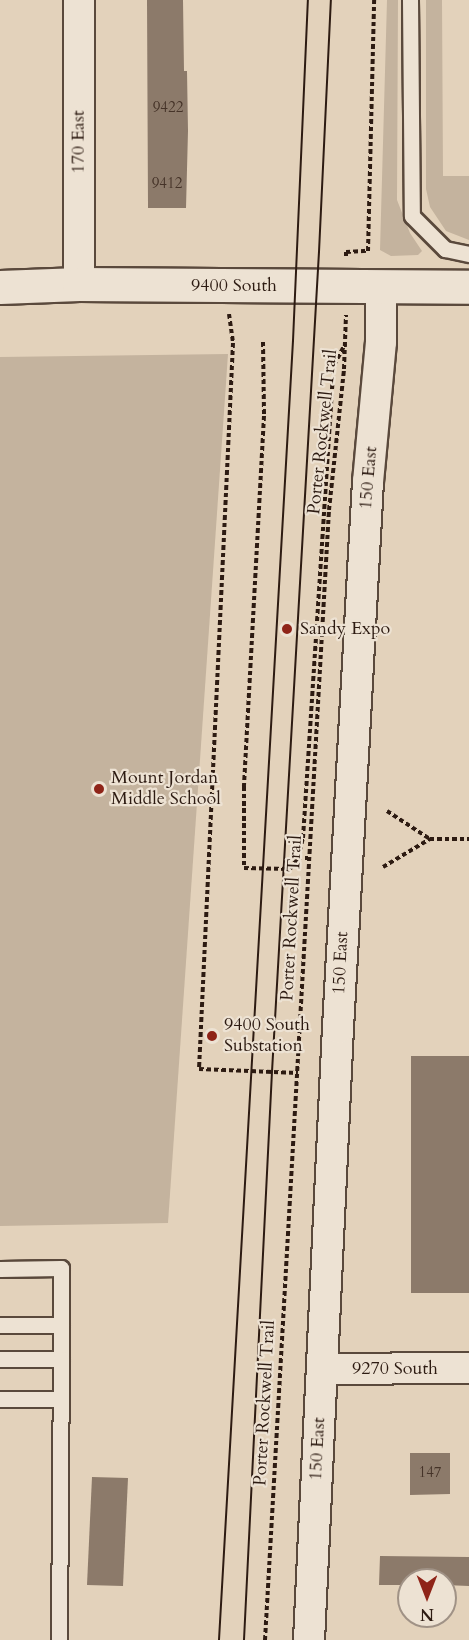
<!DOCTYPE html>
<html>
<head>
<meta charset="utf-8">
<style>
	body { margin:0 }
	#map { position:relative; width:469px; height:1640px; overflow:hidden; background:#e3d2bb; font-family:Cardo,serif }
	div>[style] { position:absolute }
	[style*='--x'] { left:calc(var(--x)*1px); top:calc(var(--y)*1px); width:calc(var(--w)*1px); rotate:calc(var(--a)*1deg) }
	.green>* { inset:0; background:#c4b39e }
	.building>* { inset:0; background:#8c7a6a }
	.path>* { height:4px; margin-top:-2px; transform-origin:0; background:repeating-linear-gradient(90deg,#2d1b12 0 4.5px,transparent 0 7.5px) }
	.roads { filter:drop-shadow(2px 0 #5a493c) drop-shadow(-2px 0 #5a493c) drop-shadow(0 2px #5a493c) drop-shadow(0 -2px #5a493c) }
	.lane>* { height:15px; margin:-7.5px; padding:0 7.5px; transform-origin:7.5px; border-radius:7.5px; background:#ede2d3 }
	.street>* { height:30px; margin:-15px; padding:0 15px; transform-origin:15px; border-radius:15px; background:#ede2d3 }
	.secondary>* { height:33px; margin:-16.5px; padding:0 16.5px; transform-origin:16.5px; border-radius:16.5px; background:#ede2d3 }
	.tram>* { height:1.5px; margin:-0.75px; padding:0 0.75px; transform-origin:0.75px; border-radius:0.75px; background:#2d1b12 }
	.dots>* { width:16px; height:16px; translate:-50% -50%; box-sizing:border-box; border:3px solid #ede2d3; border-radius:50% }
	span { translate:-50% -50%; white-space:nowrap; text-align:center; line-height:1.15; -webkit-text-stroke:4.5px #ede2d3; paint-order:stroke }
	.number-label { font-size:15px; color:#453328 }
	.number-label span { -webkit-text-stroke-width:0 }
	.street-label { font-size:18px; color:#2d1b12 }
	.poi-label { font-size:18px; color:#2d1b12 }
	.left { translate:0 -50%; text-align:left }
	.north { position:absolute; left:397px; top:1568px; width:60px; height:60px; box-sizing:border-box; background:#ede2d3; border:2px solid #a09286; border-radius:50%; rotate:180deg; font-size:16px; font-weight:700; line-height:24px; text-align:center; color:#2d1b12 }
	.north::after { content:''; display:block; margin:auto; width:21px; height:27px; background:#8f2418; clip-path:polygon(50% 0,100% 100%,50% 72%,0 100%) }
</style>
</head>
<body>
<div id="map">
	<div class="green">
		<i style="clip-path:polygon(387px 0,398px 0,397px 200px,410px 233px,422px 251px,418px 255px,391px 256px,380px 250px)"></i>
		<i style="clip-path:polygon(426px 0,442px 0,443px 176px,469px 176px,469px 240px,446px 231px,430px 207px,426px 189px)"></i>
		<i style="clip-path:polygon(228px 354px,168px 1223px,0 1226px,0 357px)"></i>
	</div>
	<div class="building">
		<i style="clip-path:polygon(147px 0,183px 0,184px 71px,187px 71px,188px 131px,186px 208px,148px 208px)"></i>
		<i style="clip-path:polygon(411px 1056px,469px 1056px,469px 1293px,411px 1293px)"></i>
		<i style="clip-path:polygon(410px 1453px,450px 1453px,450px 1494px,410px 1495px)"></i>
		<i style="clip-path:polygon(92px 1477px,128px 1478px,123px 1586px,87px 1585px)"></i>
		<i style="clip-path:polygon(380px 1556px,469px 1557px,469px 1586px,445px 1585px,445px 1580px,409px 1580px,409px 1585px,379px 1585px)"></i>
	</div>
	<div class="path">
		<i style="--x:346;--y:256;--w:4;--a:-90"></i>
		<i style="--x:346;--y:252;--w:22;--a:-3"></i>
		<i style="--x:368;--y:251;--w:251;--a:-88.6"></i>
		<i style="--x:229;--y:314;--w:29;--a:82"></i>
		<i style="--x:233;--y:343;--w:727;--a:92.68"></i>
		<i style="--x:199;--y:1069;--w:99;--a:2.3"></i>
		<i style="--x:263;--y:342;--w:74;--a:89.2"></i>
		<i style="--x:264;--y:416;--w:371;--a:93.1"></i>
		<i style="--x:244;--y:786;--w:82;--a:90"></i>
		<i style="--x:244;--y:868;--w:46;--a:1.2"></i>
		<i style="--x:290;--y:869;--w:14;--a:-54"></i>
		<i style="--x:298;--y:858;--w:10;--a:0"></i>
		<i style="--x:387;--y:811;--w:51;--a:33.1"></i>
		<i style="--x:298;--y:858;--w:21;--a:-76"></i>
		<i style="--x:303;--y:838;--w:474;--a:-86.3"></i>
		<i style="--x:334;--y:365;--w:24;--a:-62"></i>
		<i style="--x:383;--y:867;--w:55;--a:-30.8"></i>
		<i style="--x:430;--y:839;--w:39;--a:0"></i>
		<i style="--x:265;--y:1640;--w:1132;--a:-86.76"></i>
		<i style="--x:329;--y:510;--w:142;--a:-83.9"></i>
		<i style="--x:344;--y:369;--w:54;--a:-87.9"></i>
	</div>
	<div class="roads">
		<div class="lane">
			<i style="--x:410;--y:0;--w:216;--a:89.5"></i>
			<i style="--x:412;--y:216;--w:47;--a:45"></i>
			<i style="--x:445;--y:249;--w:25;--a:12"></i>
			<i style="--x:0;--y:1269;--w:61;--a:-0.9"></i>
			<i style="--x:61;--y:1268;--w:91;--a:90"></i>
			<i style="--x:61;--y:1359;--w:61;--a:180"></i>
			<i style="--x:0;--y:1325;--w:61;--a:0"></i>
			<i style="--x:0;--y:1399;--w:60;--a:0"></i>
			<i style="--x:59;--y:1640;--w:281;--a:-89.6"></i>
		</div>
		<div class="street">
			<i style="--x:79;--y:0;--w:284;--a:90"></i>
			<i style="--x:322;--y:1369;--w:147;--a:-0.4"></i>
			<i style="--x:309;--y:1640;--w:613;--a:-87.29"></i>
			<i style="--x:338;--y:1028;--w:547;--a:-86.86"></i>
			<i style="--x:368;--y:482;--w:141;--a:-84.7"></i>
			<i style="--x:381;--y:342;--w:54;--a:-90"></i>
		</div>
		<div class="secondary">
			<i style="--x:0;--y:287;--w:79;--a:-2.2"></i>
			<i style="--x:79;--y:284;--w:390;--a:0.4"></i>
		</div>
	</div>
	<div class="tram">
		<i style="--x:219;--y:1640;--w:1301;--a:-86.74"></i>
		<i style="--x:293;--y:341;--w:341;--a:-87.5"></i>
		<i style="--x:244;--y:1640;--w:569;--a:-87.18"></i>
		<i style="--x:272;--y:1072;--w:821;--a:-86.72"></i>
		<i style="--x:319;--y:252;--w:252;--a:-87.3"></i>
	</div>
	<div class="dots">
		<i style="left:287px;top:629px;background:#8f2418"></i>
		<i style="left:99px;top:789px;background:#8f2418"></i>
		<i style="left:212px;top:1036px;background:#8f2418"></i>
	</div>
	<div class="number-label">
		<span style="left:168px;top:108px">9422</span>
		<span style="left:167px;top:184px">9412</span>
		<span style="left:430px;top:1473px">147</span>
	</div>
	<div class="street-label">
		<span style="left:79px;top:142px;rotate:-90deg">170 East</span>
		<span style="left:234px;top:286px">9400 South</span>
		<span style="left:323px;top:432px;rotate:-84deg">Porter Rockwell Trail</span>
		<span style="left:369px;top:478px;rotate:-85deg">150 East</span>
		<span style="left:292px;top:918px;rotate:-87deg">Porter Rockwell Trail</span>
		<span style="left:341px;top:963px;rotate:-87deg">150 East</span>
		<span style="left:395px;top:1369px">9270 South</span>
		<span style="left:265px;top:1403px;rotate:-87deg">Porter Rockwell Trail</span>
		<span style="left:318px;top:1449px;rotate:-87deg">150 East</span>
	</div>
	<div class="poi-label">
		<span class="left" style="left:300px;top:629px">Sandy Expo</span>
		<span class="left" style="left:111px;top:789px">Mount Jordan<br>Middle School</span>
		<span class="left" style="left:224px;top:1036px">9400 South<br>Substation</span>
	</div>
	<div class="north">N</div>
</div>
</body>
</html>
